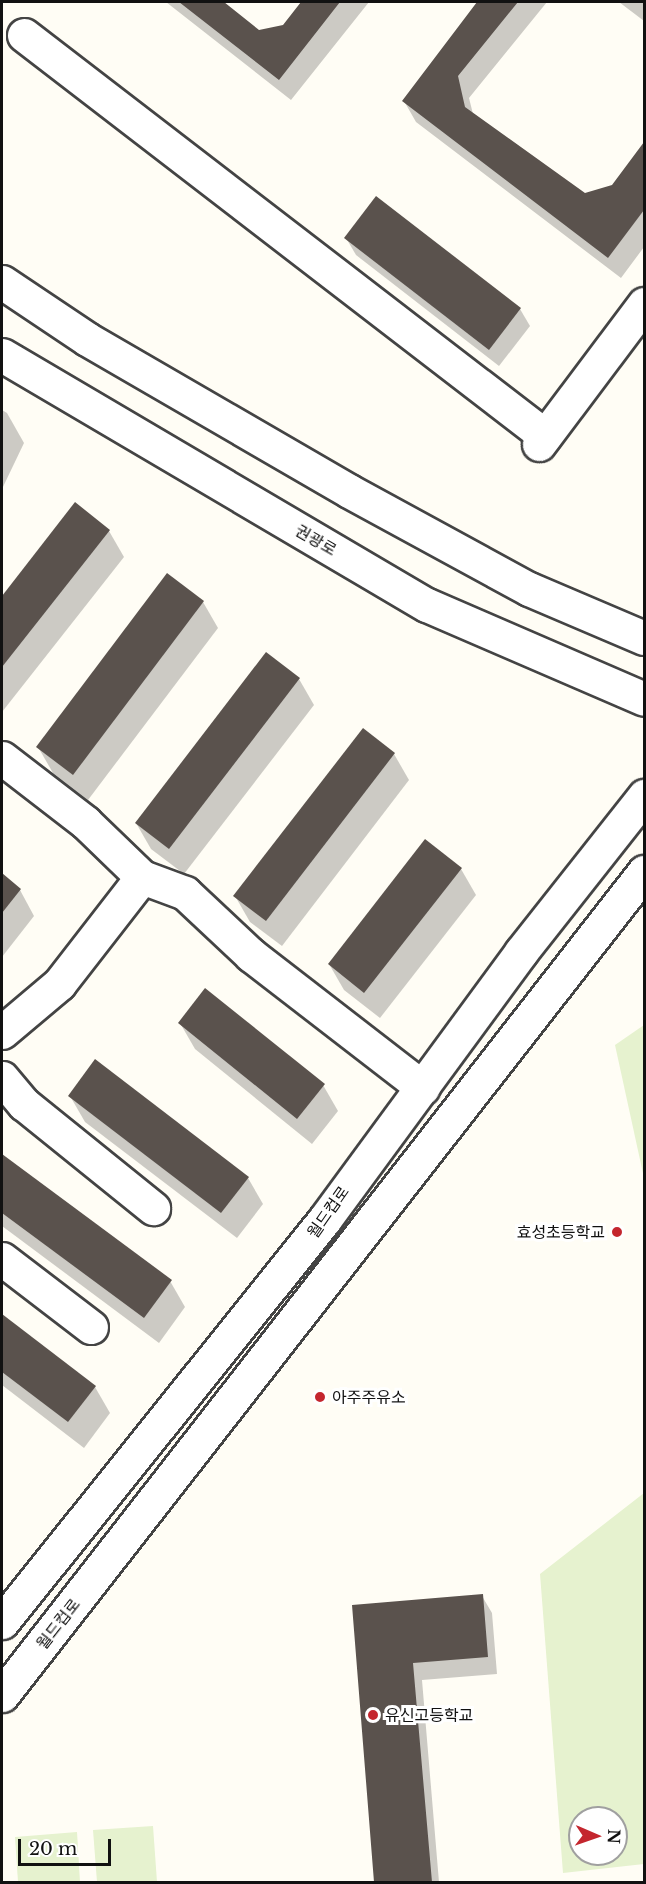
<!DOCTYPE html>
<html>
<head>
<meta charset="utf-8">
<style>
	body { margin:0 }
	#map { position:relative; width:646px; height:1884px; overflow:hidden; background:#fffdf5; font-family:"Libre Baskerville","Noto Sans KR",serif }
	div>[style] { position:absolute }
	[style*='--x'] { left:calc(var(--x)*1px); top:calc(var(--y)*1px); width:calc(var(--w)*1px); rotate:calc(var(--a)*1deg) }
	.pitch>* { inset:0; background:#e6f2cf }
	.shadow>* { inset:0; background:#0003 }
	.building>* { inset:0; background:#5a524d }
	.roads { filter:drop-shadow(2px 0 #444) drop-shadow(-2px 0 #444) drop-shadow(0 2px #444) drop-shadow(0 -2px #444) }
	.minor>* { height:33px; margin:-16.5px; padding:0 16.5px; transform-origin:16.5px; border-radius:16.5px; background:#fff }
	.dots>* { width:16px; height:16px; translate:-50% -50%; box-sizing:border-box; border:3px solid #fff; border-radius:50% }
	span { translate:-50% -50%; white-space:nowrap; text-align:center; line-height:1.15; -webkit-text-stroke:6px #fff; paint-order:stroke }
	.street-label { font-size:16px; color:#111 }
	.poi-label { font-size:16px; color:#111 }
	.right { translate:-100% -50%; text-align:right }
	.left { translate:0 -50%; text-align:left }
	.frame { position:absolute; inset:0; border:3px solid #111; pointer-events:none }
	.north { position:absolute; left:568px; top:1806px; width:60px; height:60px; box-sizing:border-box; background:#fff; border:2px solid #a0a0a0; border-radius:50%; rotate:92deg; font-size:16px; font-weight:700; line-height:24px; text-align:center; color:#111 }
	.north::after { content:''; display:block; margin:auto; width:21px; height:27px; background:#c4262e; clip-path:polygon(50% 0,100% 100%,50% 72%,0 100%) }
	.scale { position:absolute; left:18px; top:1839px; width:93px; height:27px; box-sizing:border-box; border:3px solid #111; border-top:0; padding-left:8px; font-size:18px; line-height:21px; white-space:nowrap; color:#111; -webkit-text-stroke:4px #fff; paint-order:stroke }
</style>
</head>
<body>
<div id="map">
	<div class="pitch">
		<i style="clip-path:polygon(644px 1025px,644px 1178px,615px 1045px)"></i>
		<i style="clip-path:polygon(evenodd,644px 1493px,644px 1864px,563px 1873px,540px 1574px,644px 1493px,580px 1818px,616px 1818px,616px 1854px,580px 1854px,580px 1818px)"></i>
		<i style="clip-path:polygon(153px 1826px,157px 1882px,97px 1882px,93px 1830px)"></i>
		<i style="clip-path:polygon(77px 1832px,80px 1882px,18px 1882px,15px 1837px)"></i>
	</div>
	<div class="shadow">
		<i style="clip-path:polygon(166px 2px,222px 2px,259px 31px,284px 27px,303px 2px,369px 2px,291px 100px)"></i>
		<i style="clip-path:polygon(479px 2px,547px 2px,469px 98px,473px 114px,585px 194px,612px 187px,644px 144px,644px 247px,621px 278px,416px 122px,404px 101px)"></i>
		<i style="clip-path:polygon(619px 2px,644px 2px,644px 21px)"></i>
		<i style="clip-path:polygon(346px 238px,520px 309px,530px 326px,499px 366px,356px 255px)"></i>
		<i style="clip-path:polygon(2px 410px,7px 413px,24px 443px,2px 489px)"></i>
		<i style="clip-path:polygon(76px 504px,109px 531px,124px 557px,2px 712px,2px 598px)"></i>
		<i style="clip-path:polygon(203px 602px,218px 628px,88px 800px,53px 773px,38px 747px)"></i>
		<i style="clip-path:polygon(266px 654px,299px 679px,314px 705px,184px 874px,151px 849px,136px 823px)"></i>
		<i style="clip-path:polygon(394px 754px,409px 780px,282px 946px,250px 922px,235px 896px)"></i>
		<i style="clip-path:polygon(461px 869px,476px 895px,380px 1018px,344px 990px,329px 964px)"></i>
		<i style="clip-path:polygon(2px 875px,20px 890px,34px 916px,2px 957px)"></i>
		<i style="clip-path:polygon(180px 1023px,323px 1085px,338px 1111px,312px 1144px,195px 1049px)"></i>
		<i style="clip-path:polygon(70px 1096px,248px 1178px,263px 1204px,237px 1238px,85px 1122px)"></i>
		<i style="clip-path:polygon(2px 1156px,170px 1281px,185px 1307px,159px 1343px,2px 1226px)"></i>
		<i style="clip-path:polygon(2px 1315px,95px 1387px,110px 1413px,84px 1448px,2px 1385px)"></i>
		<i style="clip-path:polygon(482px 1596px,492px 1613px,497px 1674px,422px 1680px,439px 1882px,376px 1882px,353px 1607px)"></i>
	</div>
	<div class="building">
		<i style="clip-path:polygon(179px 2px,224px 2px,259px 30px,283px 25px,301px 2px,340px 2px,279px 80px)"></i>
		<i style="clip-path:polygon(477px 2px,518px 2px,458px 76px,465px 107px,585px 193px,612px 185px,644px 142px,644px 210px,608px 258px,402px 101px)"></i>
		<i style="clip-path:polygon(376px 196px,521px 308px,489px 350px,344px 238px)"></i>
		<i style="clip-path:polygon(75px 502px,110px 530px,2px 667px,2px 596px)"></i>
		<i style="clip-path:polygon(167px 573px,204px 601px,73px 775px,36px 747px)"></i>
		<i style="clip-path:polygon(266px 652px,300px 678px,169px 849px,135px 823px)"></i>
		<i style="clip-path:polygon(363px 728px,395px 753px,266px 921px,233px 896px)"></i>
		<i style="clip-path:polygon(425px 839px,462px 868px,364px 993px,328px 964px)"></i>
		<i style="clip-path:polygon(2px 873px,21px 889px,2px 913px)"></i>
		<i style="clip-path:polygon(205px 988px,325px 1084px,297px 1119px,178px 1023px)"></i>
		<i style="clip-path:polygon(95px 1059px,249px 1177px,221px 1213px,68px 1096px)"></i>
		<i style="clip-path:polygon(2px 1154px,172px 1280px,144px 1318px,2px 1213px)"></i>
		<i style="clip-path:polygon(2px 1314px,96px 1386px,68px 1422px,2px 1372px)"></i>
		<i style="clip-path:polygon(483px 1594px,488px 1657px,413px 1663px,432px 1882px,374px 1882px,352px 1605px)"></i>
	</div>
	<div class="roads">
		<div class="minor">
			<i style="--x:24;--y:35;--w:657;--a:37.58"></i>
			<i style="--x:2;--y:282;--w:102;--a:33.8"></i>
			<i style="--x:87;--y:339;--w:303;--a:30.1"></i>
			<i style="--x:349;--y:491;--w:205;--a:28.6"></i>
			<i style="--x:529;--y:589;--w:125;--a:23.1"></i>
			<i style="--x:2;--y:355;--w:493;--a:30.5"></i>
			<i style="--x:427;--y:605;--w:236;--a:23.4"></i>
			<i style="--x:539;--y:444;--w:175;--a:-53.1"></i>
			<i style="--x:2;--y:758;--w:105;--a:37.6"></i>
			<i style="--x:85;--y:822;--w:79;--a:44"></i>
			<i style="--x:142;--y:877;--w:46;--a:20.4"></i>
			<i style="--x:185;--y:893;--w:91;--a:43.2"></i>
			<i style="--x:251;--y:955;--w:217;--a:37.7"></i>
			<i style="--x:2;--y:1032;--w:75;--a:-40.1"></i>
			<i style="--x:59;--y:984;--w:135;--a:-52.2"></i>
			<i style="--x:2;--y:1078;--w:34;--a:50"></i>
			<i style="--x:24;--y:1104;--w:166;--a:38.9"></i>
			<i style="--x:2;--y:1259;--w:112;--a:37.4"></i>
			<i style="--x:2;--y:1622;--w:516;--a:-51.29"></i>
			<i style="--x:325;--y:1219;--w:331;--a:-53.7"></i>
			<i style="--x:521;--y:952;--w:199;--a:-51.7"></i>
			<i style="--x:2;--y:1695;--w:1044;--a:-52.04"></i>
		</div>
	</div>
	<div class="dots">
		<i style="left:617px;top:1232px;background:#c4262e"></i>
		<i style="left:320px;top:1397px;background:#c4262e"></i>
		<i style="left:373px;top:1715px;background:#c4262e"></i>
	</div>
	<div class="street-label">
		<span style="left:316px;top:540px;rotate:30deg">권광로</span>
		<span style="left:328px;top:1212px;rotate:-55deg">월드컵로</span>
		<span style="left:58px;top:1624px;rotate:-52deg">월드컵로</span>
	</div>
	<div class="poi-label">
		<span class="right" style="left:605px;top:1232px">효성초등학교</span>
		<span class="left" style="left:332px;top:1397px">아주주유소</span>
		<span class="left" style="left:385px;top:1715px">유신고등학교</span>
	</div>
	<div class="frame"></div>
	<div class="north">N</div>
	<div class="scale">20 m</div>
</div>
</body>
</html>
